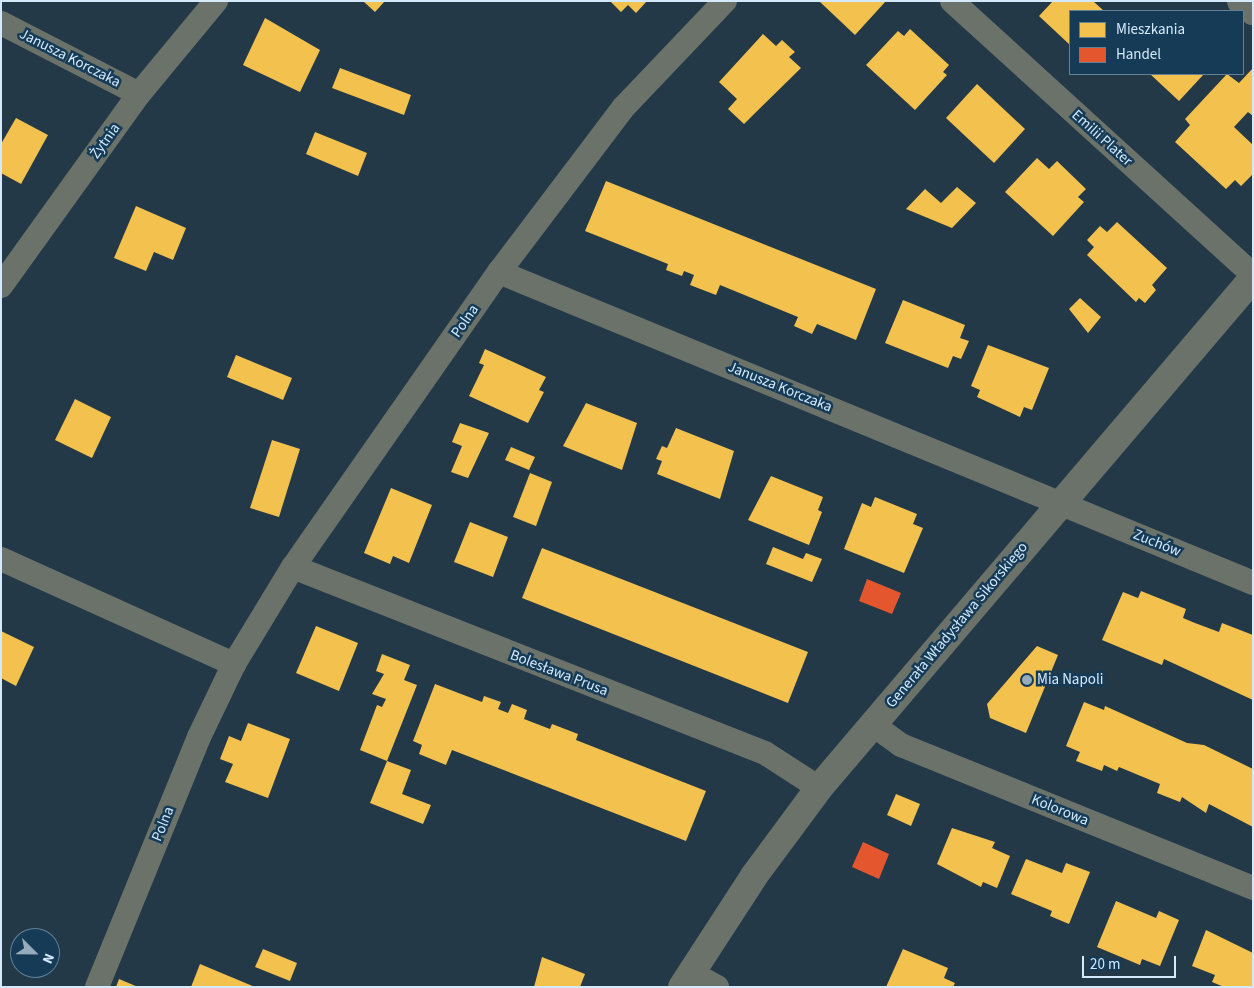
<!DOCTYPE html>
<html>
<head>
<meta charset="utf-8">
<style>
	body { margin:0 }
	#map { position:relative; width:1254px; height:988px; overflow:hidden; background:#243948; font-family:"Source Sans 3",sans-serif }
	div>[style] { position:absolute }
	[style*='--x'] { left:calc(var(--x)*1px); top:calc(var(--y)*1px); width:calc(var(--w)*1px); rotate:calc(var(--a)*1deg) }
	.homes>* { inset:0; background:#f2c14e }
	.shops>* { inset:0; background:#e4572e }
	.minor>* { height:24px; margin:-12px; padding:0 12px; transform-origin:12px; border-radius:12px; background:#6b726a }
	.tertiary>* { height:28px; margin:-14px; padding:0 14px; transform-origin:14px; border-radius:14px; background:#6b726a }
	.dots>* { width:14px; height:14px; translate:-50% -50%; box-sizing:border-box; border:2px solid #153b57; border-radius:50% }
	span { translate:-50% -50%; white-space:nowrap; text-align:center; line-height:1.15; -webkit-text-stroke:5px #153b57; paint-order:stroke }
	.street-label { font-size:15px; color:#d4e9fb }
	.poi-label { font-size:15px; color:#d4e9fb }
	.left { translate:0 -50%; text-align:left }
	.frame { position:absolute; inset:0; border:2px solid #d4e9fb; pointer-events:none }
	.legend { position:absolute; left:1069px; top:10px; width:175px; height:65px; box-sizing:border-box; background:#153b57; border:1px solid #618199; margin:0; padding:6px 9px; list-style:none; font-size:15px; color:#d4e9fb }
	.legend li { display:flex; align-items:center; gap:10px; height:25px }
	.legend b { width:25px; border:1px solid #618199 }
	.north { position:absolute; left:10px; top:928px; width:50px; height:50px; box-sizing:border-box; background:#153b57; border:1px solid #618199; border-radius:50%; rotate:113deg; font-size:14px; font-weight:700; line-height:20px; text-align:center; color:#d4e9fb }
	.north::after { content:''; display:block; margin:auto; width:18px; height:22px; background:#96abbc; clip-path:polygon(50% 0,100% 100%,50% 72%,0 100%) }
	.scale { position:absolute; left:1082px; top:956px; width:94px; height:22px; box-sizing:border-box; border:2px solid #d4e9fb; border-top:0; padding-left:6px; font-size:15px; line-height:18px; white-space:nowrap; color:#d4e9fb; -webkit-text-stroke:4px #153b57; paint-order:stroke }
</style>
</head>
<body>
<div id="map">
	<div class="homes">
		<i style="clip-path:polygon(363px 1px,385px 1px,375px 12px)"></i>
		<i style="clip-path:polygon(610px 1px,647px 1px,636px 13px,628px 5px,621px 12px)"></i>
		<i style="clip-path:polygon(819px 1px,886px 1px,855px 35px)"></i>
		<i style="clip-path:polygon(1053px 1px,1093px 1px,1104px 11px,1070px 11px,1070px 45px,1039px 16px)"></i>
		<i style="clip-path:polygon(265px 18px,320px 50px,300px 92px,243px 65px)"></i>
		<i style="clip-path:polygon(910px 29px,949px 65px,943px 72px,947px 75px,915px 110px,866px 65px,898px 31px,904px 36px)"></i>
		<i style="clip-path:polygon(763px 34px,776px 46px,782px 40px,795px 52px,789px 57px,801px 68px,744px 124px,728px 109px,737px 99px,719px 82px)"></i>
		<i style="clip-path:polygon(340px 68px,411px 95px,404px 115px,332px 88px)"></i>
		<i style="clip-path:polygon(1253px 68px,1253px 116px,1248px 112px,1234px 127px,1253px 145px,1253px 174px,1241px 186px,1235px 180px,1226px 189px,1175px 142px,1190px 125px,1185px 119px,1227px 74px,1239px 83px)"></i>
		<i style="clip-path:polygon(1150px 74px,1204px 74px,1179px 101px)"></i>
		<i style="clip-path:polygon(977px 84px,1025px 129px,994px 163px,946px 118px)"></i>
		<i style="clip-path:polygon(16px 118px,48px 135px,21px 184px,1px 173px,1px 144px)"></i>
		<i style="clip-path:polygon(315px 132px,367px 153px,358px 176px,306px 154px)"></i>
		<i style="clip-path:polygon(1037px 158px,1049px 169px,1057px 161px,1086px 189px,1078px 197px,1084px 202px,1053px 236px,1005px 192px)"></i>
		<i style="clip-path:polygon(606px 181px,876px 289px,856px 340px,817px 324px,812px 334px,794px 326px,798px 317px,720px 285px,716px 295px,690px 285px,694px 275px,684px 271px,682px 276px,666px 270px,668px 264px,585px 231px)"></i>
		<i style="clip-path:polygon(957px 187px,976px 203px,952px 228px,906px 209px,925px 189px,941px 203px)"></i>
		<i style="clip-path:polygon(136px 206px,186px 228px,173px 260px,154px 252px,146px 271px,114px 258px)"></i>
		<i style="clip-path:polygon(1117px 222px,1167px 268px,1152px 285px,1156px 290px,1145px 303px,1139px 298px,1136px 302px,1087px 255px,1094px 247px,1087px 240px,1100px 226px,1107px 232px)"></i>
		<i style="clip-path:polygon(1080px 298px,1101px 317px,1088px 333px,1069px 309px)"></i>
		<i style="clip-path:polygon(903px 300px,965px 325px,960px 338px,969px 341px,961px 359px,953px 356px,948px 368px,885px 343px)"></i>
		<i style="clip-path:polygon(988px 345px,1049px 368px,1032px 410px,1024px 407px,1020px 417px,977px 397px,980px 390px,971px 386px)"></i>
		<i style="clip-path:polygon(485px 349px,546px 377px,539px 390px,544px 392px,528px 423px,469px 396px,484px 365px,479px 363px)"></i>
		<i style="clip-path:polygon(236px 355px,292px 378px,283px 400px,227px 377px)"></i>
		<i style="clip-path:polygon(75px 399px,111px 417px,92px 458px,55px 440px)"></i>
		<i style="clip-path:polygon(586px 403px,637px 423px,622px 470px,563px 446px)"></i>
		<i style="clip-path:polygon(460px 423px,489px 433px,468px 478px,451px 472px,462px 446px,452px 442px)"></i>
		<i style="clip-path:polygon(676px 428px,734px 451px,720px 499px,657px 474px,662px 461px,656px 459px,662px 446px,667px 448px)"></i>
		<i style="clip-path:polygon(272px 440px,300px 449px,279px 517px,250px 508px)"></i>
		<i style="clip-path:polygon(511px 447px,535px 457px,529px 470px,505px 460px)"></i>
		<i style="clip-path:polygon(530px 473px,552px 482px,536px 526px,513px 517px)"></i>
		<i style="clip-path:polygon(771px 476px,823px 497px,818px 510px,822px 512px,809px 545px,748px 520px)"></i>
		<i style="clip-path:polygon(391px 488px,432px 505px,409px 563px,393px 556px,390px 564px,364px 553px)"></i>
		<i style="clip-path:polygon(875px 497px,917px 514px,913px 524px,923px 528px,904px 573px,844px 549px,862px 503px,871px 507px)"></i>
		<i style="clip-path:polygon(470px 522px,508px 537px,493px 577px,454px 562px)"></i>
		<i style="clip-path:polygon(773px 547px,803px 559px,806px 553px,822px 559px,812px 582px,766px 564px)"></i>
		<i style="clip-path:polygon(542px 548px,808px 652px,788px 703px,522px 598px)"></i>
		<i style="clip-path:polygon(1141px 591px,1186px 609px,1183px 618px,1195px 623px,1219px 632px,1222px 623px,1253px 635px,1253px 700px,1164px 659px,1162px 665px,1102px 640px,1123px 592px,1138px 598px)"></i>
		<i style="clip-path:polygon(316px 626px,358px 643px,339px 691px,296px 673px)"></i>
		<i style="clip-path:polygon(1px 631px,34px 647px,16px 686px,1px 678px)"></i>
		<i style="clip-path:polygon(1037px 646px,1058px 655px,1026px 733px,990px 718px,987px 704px)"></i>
		<i style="clip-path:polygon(382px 654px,410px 665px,404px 680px,417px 685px,387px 761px,411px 770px,402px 794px,431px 805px,423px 824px,370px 803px,387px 761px,360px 750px,377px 705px,382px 707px,386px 699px,372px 694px,384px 674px,376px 671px)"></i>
		<i style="clip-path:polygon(435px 684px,482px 702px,484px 696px,501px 702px,498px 709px,508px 713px,512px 704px,527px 710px,524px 719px,550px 729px,552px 724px,578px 734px,576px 740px,706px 791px,686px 841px,452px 750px,446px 765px,419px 754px,422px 745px,413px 741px)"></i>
		<i style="clip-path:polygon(1084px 702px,1104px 710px,1105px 706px,1187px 743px,1204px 745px,1253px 769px,1253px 827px,1209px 804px,1206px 813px,1182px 797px,1180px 802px,1157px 793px,1160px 784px,1119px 767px,1117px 771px,1104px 765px,1102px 771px,1076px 761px,1080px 752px,1066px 746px)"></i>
		<i style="clip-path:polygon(248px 723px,290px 739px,268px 798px,225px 782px,233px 764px,220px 759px,229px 736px,241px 741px)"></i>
		<i style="clip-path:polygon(896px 794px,920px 804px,911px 826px,887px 815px)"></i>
		<i style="clip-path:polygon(952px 828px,995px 842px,992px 848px,1010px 856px,997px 888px,983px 882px,981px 887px,937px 864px)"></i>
		<i style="clip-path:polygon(1026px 859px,1062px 873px,1066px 863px,1090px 872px,1069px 924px,1050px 916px,1052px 911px,1011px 894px)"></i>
		<i style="clip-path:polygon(1116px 901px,1156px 918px,1159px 911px,1179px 920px,1160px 966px,1142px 959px,1140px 965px,1097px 947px)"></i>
		<i style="clip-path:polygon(1206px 930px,1253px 953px,1253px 987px,1224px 987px,1212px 982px,1215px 975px,1192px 966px)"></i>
		<i style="clip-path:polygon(263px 949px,297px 963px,290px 981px,255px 967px)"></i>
		<i style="clip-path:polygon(903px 949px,948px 968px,944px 978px,955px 983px,953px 987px,886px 987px)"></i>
		<i style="clip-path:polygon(542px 957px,585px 974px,580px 987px,534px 987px)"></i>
		<i style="clip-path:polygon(200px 964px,255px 987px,191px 987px)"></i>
		<i style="clip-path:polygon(119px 979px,138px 987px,116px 987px)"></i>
	</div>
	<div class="shops">
		<i style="clip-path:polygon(867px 579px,901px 593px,892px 614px,859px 601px)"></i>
		<i style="clip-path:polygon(863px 842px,889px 854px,879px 879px,852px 867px)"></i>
	</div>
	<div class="minor">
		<i style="--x:952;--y:1;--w:407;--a:42.3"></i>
		<i style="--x:1;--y:23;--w:155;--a:27.2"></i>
		<i style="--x:499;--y:272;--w:816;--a:22.41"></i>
		<i style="--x:1;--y:286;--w:236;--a:-54.3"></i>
		<i style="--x:139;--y:94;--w:121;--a:-50.4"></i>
		<i style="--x:1;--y:559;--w:256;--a:24.3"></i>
		<i style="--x:293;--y:567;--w:507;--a:21.51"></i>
		<i style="--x:765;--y:753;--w:64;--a:32.9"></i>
		<i style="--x:872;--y:724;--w:36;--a:36"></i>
		<i style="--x:901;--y:745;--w:380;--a:22.1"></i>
		<i style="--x:690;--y:972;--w:31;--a:29"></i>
		<i style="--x:97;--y:987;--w:270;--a:-67.8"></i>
		<i style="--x:199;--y:737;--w:81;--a:-64.4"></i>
		<i style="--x:234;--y:664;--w:114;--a:-58.7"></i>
		<i style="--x:293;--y:567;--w:360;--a:-55.1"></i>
		<i style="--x:499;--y:272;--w:206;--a:-52.9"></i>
		<i style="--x:623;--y:108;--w:148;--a:-46.4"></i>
	</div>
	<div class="tertiary">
		<i style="--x:1241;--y:1;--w:16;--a:40"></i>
		<i style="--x:682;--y:987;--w:132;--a:-57"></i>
		<i style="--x:754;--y:876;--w:109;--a:-53.5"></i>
		<i style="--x:819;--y:788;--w:670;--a:-49.6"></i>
	</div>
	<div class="dots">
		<i style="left:1027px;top:680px;background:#96abbc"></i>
	</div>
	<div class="street-label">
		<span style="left:70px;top:58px;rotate:27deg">Janusza Korczaka</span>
		<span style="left:1102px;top:138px;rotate:42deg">Emilii Plater</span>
		<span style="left:105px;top:141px;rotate:-54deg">Żytnia</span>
		<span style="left:465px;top:321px;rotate:-55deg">Polna</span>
		<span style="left:780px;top:387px;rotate:22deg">Janusza Korczaka</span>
		<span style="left:1157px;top:543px;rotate:22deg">Zuchów</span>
		<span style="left:957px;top:625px;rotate:-50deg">Generała Władysława Sikorskiego</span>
		<span style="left:559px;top:673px;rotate:21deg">Bolesława Prusa</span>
		<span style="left:1060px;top:810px;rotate:22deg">Kolorowa</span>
		<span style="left:163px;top:824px;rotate:-68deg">Polna</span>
	</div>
	<div class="poi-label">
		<span class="left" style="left:1037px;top:680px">Mia Napoli</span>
	</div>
	<div class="frame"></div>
	<ul class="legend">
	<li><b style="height:14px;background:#f2c14e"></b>Mieszkania</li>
	<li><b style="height:14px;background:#e4572e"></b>Handel</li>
	</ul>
	<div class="north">N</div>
	<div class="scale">20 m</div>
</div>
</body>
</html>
